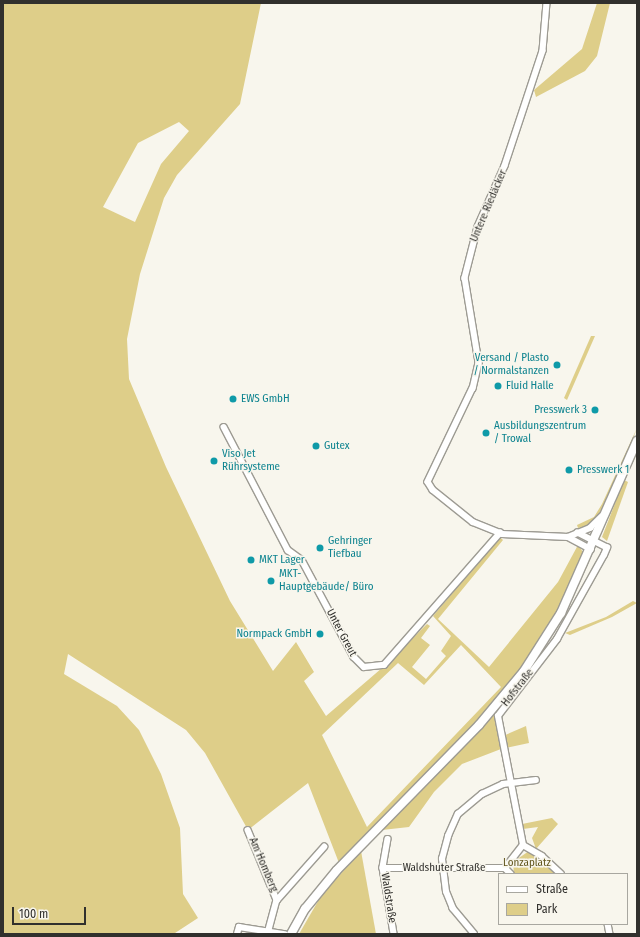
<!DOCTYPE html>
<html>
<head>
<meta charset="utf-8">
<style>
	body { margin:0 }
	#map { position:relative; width:640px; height:937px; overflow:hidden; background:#f8f6ed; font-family:"Fira Sans Condensed",sans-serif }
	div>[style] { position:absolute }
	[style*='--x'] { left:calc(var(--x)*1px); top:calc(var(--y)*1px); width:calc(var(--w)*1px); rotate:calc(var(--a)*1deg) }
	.green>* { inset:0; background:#dece89 }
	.roads { filter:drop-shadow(1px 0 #9d9b93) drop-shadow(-1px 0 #9d9b93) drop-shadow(0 1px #9d9b93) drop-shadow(0 -1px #9d9b93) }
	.minor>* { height:5.5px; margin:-2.75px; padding:0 2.75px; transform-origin:2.75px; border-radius:2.75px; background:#fff }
	.secondary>* { height:8px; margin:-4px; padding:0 4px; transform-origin:4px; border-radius:4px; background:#fff }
	.dots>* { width:11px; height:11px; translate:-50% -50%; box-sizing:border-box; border:2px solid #f8f6ed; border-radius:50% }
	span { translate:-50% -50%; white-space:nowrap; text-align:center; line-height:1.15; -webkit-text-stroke:3px #f8f6ed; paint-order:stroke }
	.street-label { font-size:11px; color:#31302d }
	.culture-label { font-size:11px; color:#0d838f }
	.right { translate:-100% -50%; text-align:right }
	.left { translate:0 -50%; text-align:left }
	.park-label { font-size:11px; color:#645821 }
	.frame { position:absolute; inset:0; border:4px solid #31302d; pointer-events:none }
	.legend { position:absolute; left:498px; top:873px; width:130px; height:52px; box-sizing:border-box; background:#f8f6ed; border:1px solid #a8a7a0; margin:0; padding:5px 7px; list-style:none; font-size:12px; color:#31302d }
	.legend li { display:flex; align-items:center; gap:8px; height:20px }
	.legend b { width:20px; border:1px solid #a8a7a0 }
	.scale { position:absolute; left:12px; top:907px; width:74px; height:18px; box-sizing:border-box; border:2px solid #31302d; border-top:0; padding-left:5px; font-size:12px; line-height:14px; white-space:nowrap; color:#31302d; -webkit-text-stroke:3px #f8f6ed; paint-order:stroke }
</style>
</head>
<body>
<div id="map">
	<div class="green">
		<i style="clip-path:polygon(evenodd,3px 3px,261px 3px,240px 104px,177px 175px,164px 198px,140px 274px,127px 339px,129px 379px,166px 467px,230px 601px,273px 671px,296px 642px,314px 672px,304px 681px,326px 716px,382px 668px,427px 624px,430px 626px,421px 638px,430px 645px,412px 667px,426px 679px,446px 656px,441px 651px,451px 636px,433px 616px,500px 537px,503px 540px,438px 619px,489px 667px,558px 582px,578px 545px,583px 552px,564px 598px,528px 661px,493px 707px,339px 863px,308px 783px,248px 830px,205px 753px,186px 730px,68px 654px,64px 674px,117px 706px,139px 730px,161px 774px,180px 828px,183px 894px,198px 918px,175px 933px,3px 934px,3px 3px,179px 122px,189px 131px,161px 164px,135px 222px,103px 207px,138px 143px,179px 122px,3px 3px,461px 645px,501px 687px,367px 827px,322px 735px,398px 663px,424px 685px,461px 645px)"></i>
		<i style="clip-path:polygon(597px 3px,610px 3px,597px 56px,585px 71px,536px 97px,534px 90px,582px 49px)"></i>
		<i style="clip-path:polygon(591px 336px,595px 336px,567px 400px,564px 398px)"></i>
		<i style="clip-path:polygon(637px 428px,615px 485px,599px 514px,589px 526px,578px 528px,577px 525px,594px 517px,602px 504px)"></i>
		<i style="clip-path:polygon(624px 480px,628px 482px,607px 541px,602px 537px)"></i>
		<i style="clip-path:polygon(633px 601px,637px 603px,612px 617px,570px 635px,565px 633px,606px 617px)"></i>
		<i style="clip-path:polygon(494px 713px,501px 749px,462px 764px,434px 792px,409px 827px,382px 830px)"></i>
		<i style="clip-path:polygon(526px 726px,529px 743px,505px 748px,503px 736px)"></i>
		<i style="clip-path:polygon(552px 818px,558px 824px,536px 849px,532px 838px,538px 827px,523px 829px,522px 824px)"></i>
		<i style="clip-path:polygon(361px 851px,376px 934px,299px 934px,321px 896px)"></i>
		<i style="clip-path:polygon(529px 851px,530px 851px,557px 874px,514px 874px,513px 862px)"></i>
	</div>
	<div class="roads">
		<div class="minor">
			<i style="--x:547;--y:3;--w:48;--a:94.8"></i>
			<i style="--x:543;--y:51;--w:121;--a:108.3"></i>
			<i style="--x:505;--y:166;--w:67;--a:113.9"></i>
			<i style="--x:478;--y:227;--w:53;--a:104.3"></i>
			<i style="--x:465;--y:278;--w:86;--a:80.6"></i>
			<i style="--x:479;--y:363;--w:26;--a:103"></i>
			<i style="--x:473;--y:388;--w:104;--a:115.6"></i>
			<i style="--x:428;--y:482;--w:9;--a:58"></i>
			<i style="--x:433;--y:490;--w:51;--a:38.7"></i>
			<i style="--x:473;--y:522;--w:31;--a:22"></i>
			<i style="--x:502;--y:534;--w:66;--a:2.6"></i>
			<i style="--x:568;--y:537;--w:24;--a:-22"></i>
			<i style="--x:590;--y:528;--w:16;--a:-45"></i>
			<i style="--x:224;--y:427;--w:139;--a:62.5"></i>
			<i style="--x:288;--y:550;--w:17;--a:36"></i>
			<i style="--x:302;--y:560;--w:110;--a:61.8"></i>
			<i style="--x:354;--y:657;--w:14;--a:45"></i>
			<i style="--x:364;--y:667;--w:20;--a:-6"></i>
			<i style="--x:384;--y:665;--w:176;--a:-48.7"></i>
			<i style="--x:568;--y:537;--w:26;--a:28"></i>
			<i style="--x:248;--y:830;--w:76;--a:67.5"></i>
			<i style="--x:277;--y:900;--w:31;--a:105"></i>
			<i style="--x:388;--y:839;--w:29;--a:100"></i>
			<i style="--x:383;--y:868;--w:67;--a:80.5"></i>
			<i style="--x:523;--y:845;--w:131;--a:-101"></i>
			<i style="--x:498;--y:716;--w:97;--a:-52.5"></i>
			<i style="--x:557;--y:639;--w:96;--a:-60.8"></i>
			<i style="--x:604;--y:555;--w:8;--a:-67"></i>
			<i style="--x:607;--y:548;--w:33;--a:-153"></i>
			<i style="--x:523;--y:845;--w:22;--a:30"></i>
			<i style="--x:542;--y:856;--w:26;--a:43"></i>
			<i style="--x:383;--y:868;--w:122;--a:0"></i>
			<i style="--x:505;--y:868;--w:29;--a:-52"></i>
			<i style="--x:505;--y:868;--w:8;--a:45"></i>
			<i style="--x:277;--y:900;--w:71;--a:-48.4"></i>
			<i style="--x:608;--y:924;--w:10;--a:79"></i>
			<i style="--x:237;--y:934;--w:7;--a:-74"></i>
			<i style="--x:239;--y:927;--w:46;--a:8.8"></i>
			<i style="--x:474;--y:934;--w:33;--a:-130"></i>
			<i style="--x:453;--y:909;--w:18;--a:-112"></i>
			<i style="--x:446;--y:892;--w:33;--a:-97"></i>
			<i style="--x:442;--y:859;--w:24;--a:-75"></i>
			<i style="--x:448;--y:836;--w:24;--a:-66"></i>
			<i style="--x:458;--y:814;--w:31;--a:-40"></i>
			<i style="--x:482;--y:794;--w:23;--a:-25"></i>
			<i style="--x:503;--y:784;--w:33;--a:-7"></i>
		</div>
		<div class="secondary">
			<i style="--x:291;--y:934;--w:29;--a:-61"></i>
			<i style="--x:305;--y:909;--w:50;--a:-50.6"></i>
			<i style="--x:337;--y:870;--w:203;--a:-45.6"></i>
			<i style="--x:479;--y:725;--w:70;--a:-50.2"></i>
			<i style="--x:524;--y:671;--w:69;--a:-57.5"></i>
			<i style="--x:561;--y:613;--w:188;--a:-66.2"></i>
		</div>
	</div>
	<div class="dots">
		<i style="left:557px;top:365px;background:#0f9aa8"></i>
		<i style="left:498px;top:386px;background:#0f9aa8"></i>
		<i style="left:233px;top:399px;background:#0f9aa8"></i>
		<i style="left:595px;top:410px;background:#0f9aa8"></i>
		<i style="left:486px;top:433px;background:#0f9aa8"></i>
		<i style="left:316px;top:446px;background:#0f9aa8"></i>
		<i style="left:214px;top:461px;background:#0f9aa8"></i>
		<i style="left:569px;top:470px;background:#0f9aa8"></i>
		<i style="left:320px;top:548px;background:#0f9aa8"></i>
		<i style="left:251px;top:560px;background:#0f9aa8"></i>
		<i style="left:271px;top:581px;background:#0f9aa8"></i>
		<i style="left:320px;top:634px;background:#0f9aa8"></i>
	</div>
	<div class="street-label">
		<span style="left:489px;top:206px;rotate:-67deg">Untere Riedäcker</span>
		<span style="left:341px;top:633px;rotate:62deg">Unter Greut</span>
		<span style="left:518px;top:688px;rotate:-52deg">Hofstraße</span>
		<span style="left:263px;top:865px;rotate:67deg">Am Homberg</span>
		<span style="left:444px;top:868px">Waldshuter Straße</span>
		<span style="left:388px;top:898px;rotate:81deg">Waldstraße</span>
	</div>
	<div class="culture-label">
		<span class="right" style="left:549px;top:365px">Versand / Plasto<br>/ Normalstanzen</span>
		<span class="left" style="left:506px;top:386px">Fluid Halle</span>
		<span class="left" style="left:241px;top:399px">EWS GmbH</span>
		<span class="right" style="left:587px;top:410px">Presswerk 3</span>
		<span class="left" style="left:494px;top:433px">Ausbildungszentrum<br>/ Trowal</span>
		<span class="left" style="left:324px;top:446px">Gutex</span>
		<span class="left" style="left:222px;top:461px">Viso Jet<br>Rührsysteme</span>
		<span class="left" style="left:577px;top:470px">Presswerk 1</span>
		<span class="left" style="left:328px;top:548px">Gehringer<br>Tiefbau</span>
		<span class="left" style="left:259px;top:560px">MKT Lager</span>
		<span class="left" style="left:279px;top:581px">MKT-<br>Hauptgebäude/ Büro</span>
		<span class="right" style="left:312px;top:634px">Normpack GmbH</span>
	</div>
	<div class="park-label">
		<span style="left:527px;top:863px">Lonzaplatz</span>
	</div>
	<div class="frame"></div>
	<ul class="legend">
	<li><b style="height:5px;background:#fff"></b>Straße</li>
	<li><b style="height:11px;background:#dece89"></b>Park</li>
	</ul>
	<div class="scale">100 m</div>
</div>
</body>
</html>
